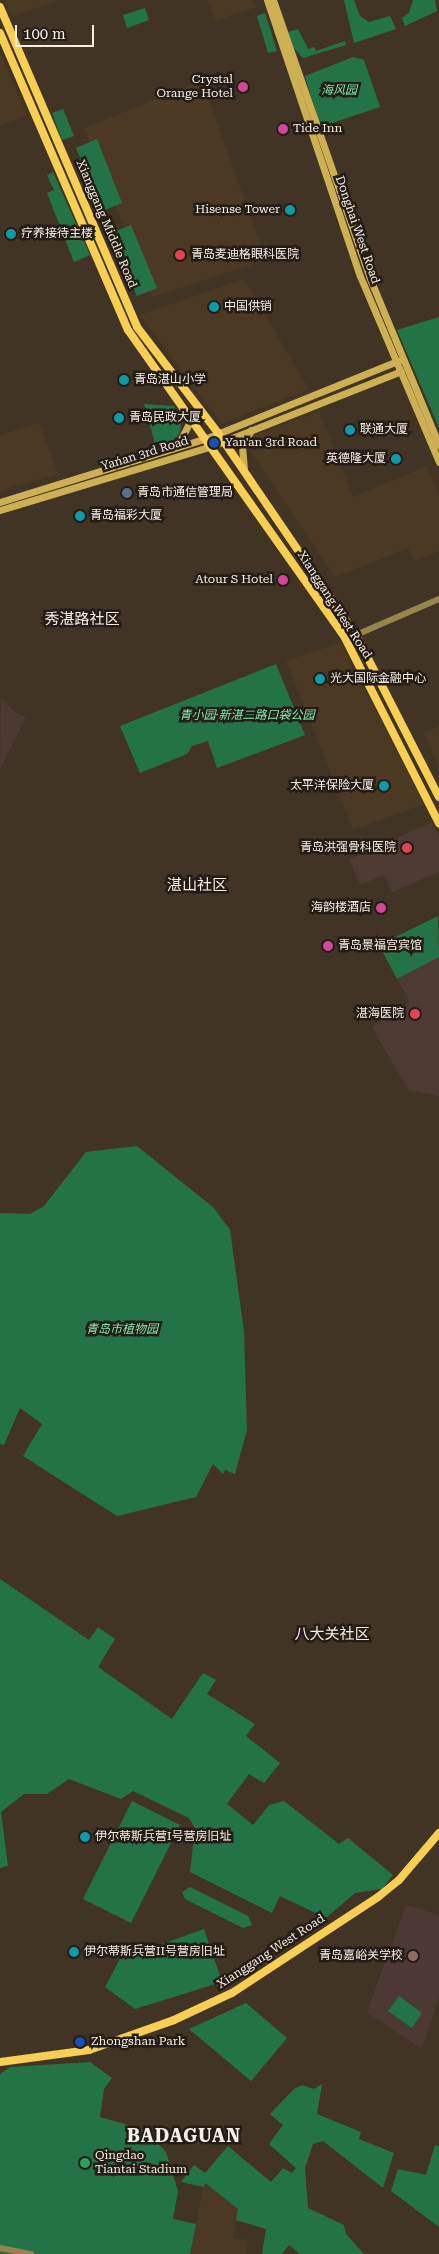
<!DOCTYPE html>
<html>
<head>
<meta charset="utf-8">
<style>
	body { margin:0 }
	#map { position:relative; width:439px; height:2254px; overflow:hidden; background:#423425; font-family:"Roboto Serif","Noto Sans SC",serif }
	div>[style] { position:absolute }
	[style*='--x'] { left:calc(var(--x)*1px); top:calc(var(--y)*1px); width:calc(var(--w)*1px); rotate:calc(var(--a)*1deg) }
	.built>* { inset:0; background:#4c3924 }
	.education>* { inset:0; background:#4d3933 }
	.medical>* { inset:0; background:#4d3a32 }
	.green>* { inset:0; background:#247347 }
	.tertiary>* { height:5.5px; margin:-2.75px; padding:0 2.75px; transform-origin:2.75px; border-radius:2.75px; background:#97844e }
	.secondary>* { height:7px; margin:-3.5px; padding:0 3.5px; transform-origin:3.5px; border-radius:3.5px; background:#cdaf54 }
	.primary>* { height:8px; margin:-4px; padding:0 4px; transform-origin:4px; border-radius:4px; background:#f7cf55 }
	.dots>* { width:14px; height:14px; translate:-50% -50%; box-sizing:border-box; border:2px solid #241d16; border-radius:50% }
	span { translate:-50% -50%; white-space:nowrap; text-align:center; line-height:1.15; -webkit-text-stroke:5px #241d16; paint-order:stroke }
	.poi-label { font-size:12px; color:#f7eee4 }
	.right { translate:-100% -50%; text-align:right }
	.left { translate:0 -50%; text-align:left }
	.park-label { font-size:12px; color:#7fedaa; font-style:italic }
	.street-label { font-size:12px; color:#f7eee4 }
	.quarter-label { font-size:15px; color:#f7eee4 }
	.district-label { font-size:18px; color:#f7eee4; font-weight:700; letter-spacing:1px }
	.scale { position:absolute; left:15px; top:25px; width:79px; height:22px; box-sizing:border-box; border:2px solid #f7eee4; border-top:0; padding-left:6px; font-size:15px; line-height:18px; white-space:nowrap; color:#f7eee4; -webkit-text-stroke:4px #241d16; paint-order:stroke }
</style>
</head>
<body>
<div id="map">
	<div class="built">
		<i style="clip-path:polygon(4px 0,59px 0,11px 17px)"></i>
		<i style="clip-path:polygon(208px 0,253px 0,256px 7px,215px 21px)"></i>
		<i style="clip-path:polygon(0 52px,27px 115px,0 126px)"></i>
		<i style="clip-path:polygon(202px 81px,266px 260px,152px 297px,84px 128px)"></i>
		<i style="clip-path:polygon(244px 279px,309px 389px,222px 424px,140px 315px)"></i>
		<i style="clip-path:polygon(319px 411px,353px 497px,427px 466px,439px 495px,439px 551px,414px 561px,408px 548px,335px 577px,249px 449px,253px 436px)"></i>
		<i style="clip-path:polygon(39px 423px,58px 474px,0 491px,0 435px)"></i>
		<i style="clip-path:polygon(340px 643px,424px 804px,353px 830px,286px 661px)"></i>
		<i style="clip-path:polygon(439px 726px,439px 766px,424px 733px)"></i>
		<i style="clip-path:polygon(204px 2183px,238px 2209px,233px 2238px,248px 2240px,246px 2254px,190px 2254px)"></i>
	</div>
	<div class="education">
		<i style="clip-path:polygon(1px 697px,14px 712px,26px 717px,0 769px)"></i>
		<i style="clip-path:polygon(406px 1905px,439px 1915px,439px 1997px,422px 2049px,367px 2012px)"></i>
	</div>
	<div class="medical">
		<i style="clip-path:polygon(432px 822px,439px 836px,439px 872px,392px 892px,384px 875px,360px 885px,349px 859px)"></i>
		<i style="clip-path:polygon(439px 957px,439px 1096px,408px 1090px,372px 1027px,410px 1002px,397px 979px)"></i>
	</div>
	<div class="green">
		<i style="clip-path:polygon(344px 0,354px 0,360px 16px,369px 22px,390px 16px,396px 29px,354px 43px)"></i>
		<i style="clip-path:polygon(413px 0,435px 0,437px 11px,405px 26px,402px 18px,409px 13px)"></i>
		<i style="clip-path:polygon(145px 8px,149px 20px,127px 28px,123px 15px)"></i>
		<i style="clip-path:polygon(265px 13px,277px 51px,268px 53px,257px 16px)"></i>
		<i style="clip-path:polygon(298px 29px,308px 49px,314px 47px,316px 51px,345px 41px,346px 45px,303px 58px,294px 48px,288px 32px)"></i>
		<i style="clip-path:polygon(353px 57px,364px 60px,380px 107px,320px 127px,305px 76px)"></i>
		<i style="clip-path:polygon(63px 109px,74px 136px,62px 140px,52px 113px)"></i>
		<i style="clip-path:polygon(97px 139px,122px 203px,102px 211px,76px 148px)"></i>
		<i style="clip-path:polygon(53px 172px,90px 255px,74px 262px,47px 193px,54px 190px,47px 175px)"></i>
		<i style="clip-path:polygon(131px 225px,157px 288px,137px 296px,111px 233px)"></i>
		<i style="clip-path:polygon(439px 317px,439px 428px,397px 330px)"></i>
		<i style="clip-path:polygon(144px 404px,174px 406px,181px 423px,180px 433px,172px 441px,156px 447px)"></i>
		<i style="clip-path:polygon(276px 664px,305px 735px,217px 768px,208px 741px,192px 746px,187px 754px,140px 773px,120px 726px)"></i>
		<i style="clip-path:polygon(438px 916px,439px 957px,397px 979px,379px 945px)"></i>
		<i style="clip-path:polygon(137px 1146px,214px 1208px,230px 1230px,244px 1331px,247px 1430px,235px 1474px,225px 1470px,223px 1474px,213px 1464px,196px 1497px,117px 1516px,23px 1456px,42px 1424px,20px 1408px,4px 1445px,0 1444px,0 1213px,30px 1214px,44px 1206px,86px 1152px)"></i>
		<i style="clip-path:polygon(0 1579px,89px 1640px,98px 1627px,115px 1639px,98px 1667px,172px 1719px,203px 1673px,216px 1680px,207px 1694px,255px 1724px,246px 1736px,280px 1763px,264px 1783px,249px 1774px,227px 1804px,253px 1825px,269px 1805px,284px 1801px,339px 1844px,348px 1838px,393px 1875px,382px 1889px,355px 1893px,326px 1918px,280px 1896px,272px 1913px,190px 1872px,195px 1828px,189px 1818px,133px 1791px,121px 1799px,69px 1779px,47px 1794px,24px 1794px,1px 1812px,8px 1866px,0 1868px)"></i>
		<i style="clip-path:polygon(132px 1801px,180px 1825px,131px 1923px,83px 1899px)"></i>
		<i style="clip-path:polygon(190px 1887px,248px 1916px,252px 1925px,243px 1928px,185px 1899px,182px 1892px)"></i>
		<i style="clip-path:polygon(204px 1929px,222px 1982px,135px 2009px,105px 1987px,120px 1959px)"></i>
		<i style="clip-path:polygon(399px 1996px,422px 2013px,412px 2028px,388px 2011px)"></i>
		<i style="clip-path:polygon(246px 2003px,287px 2038px,251px 2081px,189px 2029px)"></i>
		<i style="clip-path:polygon(90px 2062px,112px 2078px,104px 2089px,100px 2117px,145px 2130px,166px 2152px,178px 2191px,173px 2219px,196px 2224px,190px 2254px,0 2254px,0 2074px,10px 2067px)"></i>
		<i style="clip-path:polygon(322px 2084px,317px 2114px,361px 2132px,359px 2139px,394px 2153px,383px 2188px,323px 2141px,313px 2144px,305px 2168px,308px 2208px,344px 2225px,346px 2234px,364px 2254px,300px 2254px,289px 2245px,282px 2254px,262px 2254px,266px 2229px,236px 2220px,238px 2209px,205px 2183px,204px 2187px,181px 2182px,194px 2165px,205px 2173px,228px 2146px,271px 2182px,283px 2168px,292px 2173px,296px 2168px,269px 2144px,283px 2125px,270px 2114px,294px 2089px,302px 2085px,314px 2089px)"></i>
		<i style="clip-path:polygon(435px 2145px,439px 2146px,439px 2227px,391px 2191px,398px 2169px,426px 2175px)"></i>
	</div>
	<div class="tertiary">
		<i style="--x:356;--y:635;--w:90;--a:-23.4"></i>
		<i style="--x:0;--y:2248;--w:32;--a:11"></i>
	</div>
	<div class="secondary">
		<i style="--x:267;--y:0;--w:291;--a:71.4"></i>
		<i style="--x:360;--y:276;--w:202;--a:67"></i>
		<i style="--x:273;--y:0;--w:298;--a:70.8"></i>
		<i style="--x:371;--y:281;--w:178;--a:67.5"></i>
		<i style="--x:177;--y:447;--w:27;--a:-63"></i>
		<i style="--x:189;--y:423;--w:9;--a:-96"></i>
		<i style="--x:244;--y:469;--w:22;--a:-95"></i>
		<i style="--x:242;--y:447;--w:19;--a:-62"></i>
		<i style="--x:0;--y:502;--w:217;--a:-17.2"></i>
		<i style="--x:207;--y:438;--w:206;--a:-22"></i>
		<i style="--x:0;--y:510;--w:221;--a:-16.8"></i>
		<i style="--x:212;--y:446;--w:203;--a:-21.6"></i>
	</div>
	<div class="primary">
		<i style="--x:0;--y:7;--w:348;--a:66.8"></i>
		<i style="--x:137;--y:327;--w:133;--a:52.6"></i>
		<i style="--x:218;--y:433;--w:245;--a:55.7"></i>
		<i style="--x:356;--y:635;--w:182;--a:62.9"></i>
		<i style="--x:0;--y:33;--w:323;--a:66.7"></i>
		<i style="--x:128;--y:330;--w:377;--a:54.8"></i>
		<i style="--x:345;--y:638;--w:208;--a:63.1"></i>
		<i style="--x:0;--y:2062;--w:90;--a:-7.7"></i>
		<i style="--x:89;--y:2050;--w:90;--a:-19.4"></i>
		<i style="--x:174;--y:2020;--w:64;--a:-25"></i>
		<i style="--x:232;--y:1993;--w:175;--a:-33.3"></i>
		<i style="--x:378;--y:1897;--w:27;--a:-39"></i>
		<i style="--x:399;--y:1880;--w:62;--a:-49.6"></i>
	</div>
	<div class="dots">
		<i style="left:243px;top:87px;background:#d1479c"></i>
		<i style="left:283px;top:129px;background:#d1479c"></i>
		<i style="left:290px;top:210px;background:#0f9aa8"></i>
		<i style="left:11px;top:234px;background:#0f9aa8"></i>
		<i style="left:180px;top:255px;background:#e0444e"></i>
		<i style="left:214px;top:307px;background:#0f9aa8"></i>
		<i style="left:124px;top:380px;background:#0f9aa8"></i>
		<i style="left:119px;top:418px;background:#0f9aa8"></i>
		<i style="left:350px;top:430px;background:#0f9aa8"></i>
		<i style="left:214px;top:443px;background:#1a4fb4"></i>
		<i style="left:396px;top:459px;background:#0f9aa8"></i>
		<i style="left:127px;top:493px;background:#5c6f8a"></i>
		<i style="left:80px;top:516px;background:#0f9aa8"></i>
		<i style="left:283px;top:580px;background:#d1479c"></i>
		<i style="left:320px;top:679px;background:#0f9aa8"></i>
		<i style="left:384px;top:786px;background:#0f9aa8"></i>
		<i style="left:407px;top:848px;background:#e0444e"></i>
		<i style="left:381px;top:908px;background:#d1479c"></i>
		<i style="left:328px;top:946px;background:#d1479c"></i>
		<i style="left:415px;top:1014px;background:#e0444e"></i>
		<i style="left:85px;top:1837px;background:#0f9aa8"></i>
		<i style="left:74px;top:1952px;background:#0f9aa8"></i>
		<i style="left:413px;top:1956px;background:#8d6e63"></i>
		<i style="left:80px;top:2042px;background:#1a4fb4"></i>
		<i style="left:85px;top:2163px;background:#2e9e5b"></i>
	</div>
	<div class="poi-label">
		<span class="right" style="left:233px;top:87px">Crystal<br>Orange Hotel</span>
		<span class="left" style="left:293px;top:129px">Tide Inn</span>
		<span class="right" style="left:280px;top:210px">Hisense Tower</span>
		<span class="left" style="left:21px;top:234px">疗养接待主楼</span>
		<span class="left" style="left:191px;top:255px">青岛麦迪格眼科医院</span>
		<span class="left" style="left:224px;top:307px">中国供销</span>
		<span class="left" style="left:134px;top:380px">青岛湛山小学</span>
		<span class="left" style="left:129px;top:418px">青岛民政大厦</span>
		<span class="left" style="left:360px;top:430px">联通大厦</span>
		<span class="left" style="left:225px;top:443px">Yan'an 3rd Road</span>
		<span class="right" style="left:386px;top:459px">英德隆大厦</span>
		<span class="left" style="left:137px;top:493px">青岛市通信管理局</span>
		<span class="left" style="left:90px;top:516px">青岛福彩大厦</span>
		<span class="right" style="left:273px;top:580px">Atour S Hotel</span>
		<span class="left" style="left:330px;top:679px">光大国际金融中心</span>
		<span class="right" style="left:374px;top:786px">太平洋保险大厦</span>
		<span class="right" style="left:396px;top:848px">青岛洪强骨科医院</span>
		<span class="right" style="left:371px;top:908px">海韵楼酒店</span>
		<span class="left" style="left:338px;top:946px">青岛景福宫宾馆</span>
		<span class="right" style="left:404px;top:1014px">湛海医院</span>
		<span class="left" style="left:95px;top:1837px">伊尔蒂斯兵营I号营房旧址</span>
		<span class="left" style="left:84px;top:1952px">伊尔蒂斯兵营II号营房旧址</span>
		<span class="right" style="left:403px;top:1956px">青岛嘉峪关学校</span>
		<span class="left" style="left:91px;top:2042px">Zhongshan Park</span>
		<span class="left" style="left:95px;top:2163px">Qingdao<br>Tiantai Stadium</span>
	</div>
	<div class="park-label">
		<span style="left:339px;top:91px">海风园</span>
		<span style="left:247px;top:716px">青小园·新湛二路口袋公园</span>
		<span style="left:122px;top:1330px">青岛市植物园</span>
	</div>
	<div class="street-label">
		<span style="left:106px;top:224px;rotate:67deg">Xianggang Middle Road</span>
		<span style="left:357px;top:230px;rotate:71deg">Donghai West Road</span>
		<span style="left:145px;top:454px;rotate:-17deg">Yan´an 3rd Road</span>
		<span style="left:334px;top:605px;rotate:57deg">Xianggang West Road</span>
		<span style="left:271px;top:1952px;rotate:-33deg">Xianggang West Road</span>
	</div>
	<div class="quarter-label">
		<span style="left:82px;top:620px">秀湛路社区</span>
		<span style="left:197px;top:886px">湛山社区</span>
		<span style="left:332px;top:1635px">八大关社区</span>
	</div>
	<div class="district-label">
		<span style="left:184px;top:2136px">BADAGUAN</span>
	</div>
	<div class="scale">100 m</div>
</div>
</body>
</html>
